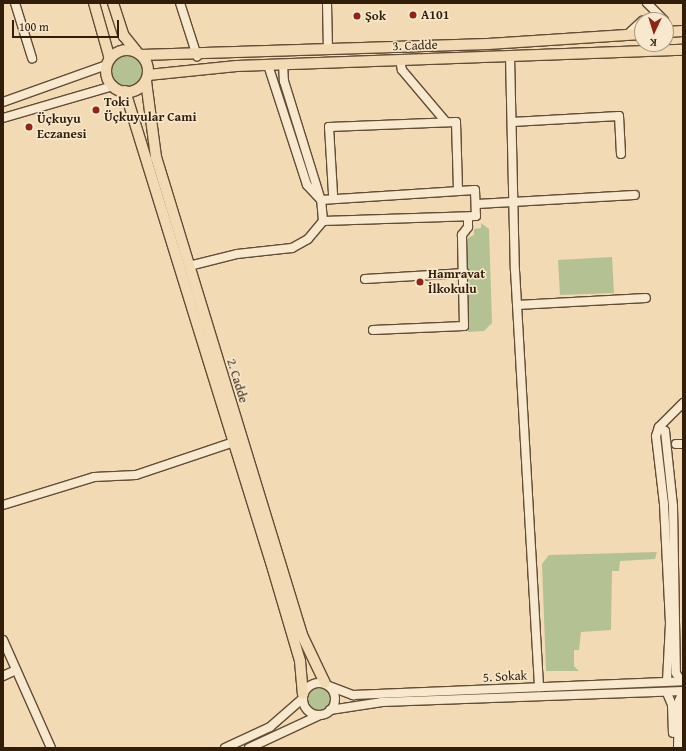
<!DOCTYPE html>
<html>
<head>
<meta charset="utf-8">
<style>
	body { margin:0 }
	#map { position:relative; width:686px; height:751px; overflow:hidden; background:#f2dbb4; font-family:"Gentium Book Plus",serif }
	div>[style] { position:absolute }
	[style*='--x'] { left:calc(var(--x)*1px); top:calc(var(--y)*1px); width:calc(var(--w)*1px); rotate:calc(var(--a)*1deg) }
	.green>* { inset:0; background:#b4c192 }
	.round { border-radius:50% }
	.roads { filter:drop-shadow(1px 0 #624c34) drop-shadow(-1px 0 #624c34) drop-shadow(0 1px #624c34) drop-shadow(0 -1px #624c34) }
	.minor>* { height:8px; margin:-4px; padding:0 4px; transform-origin:4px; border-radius:4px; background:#f7e8ce }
	.minor>.ring { margin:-4px; padding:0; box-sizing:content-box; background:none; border:8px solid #f7e8ce; border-radius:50% }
	.major>* { height:10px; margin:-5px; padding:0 5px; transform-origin:5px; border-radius:5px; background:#f2dbb4 }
	.major>.ring { margin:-5px; padding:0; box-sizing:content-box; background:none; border:10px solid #f2dbb4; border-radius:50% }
	.dots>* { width:11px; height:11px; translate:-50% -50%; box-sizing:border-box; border:2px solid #f7e8ce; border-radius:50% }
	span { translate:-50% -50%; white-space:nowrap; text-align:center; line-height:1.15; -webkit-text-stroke:3px #f7e8ce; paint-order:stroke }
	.poi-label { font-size:13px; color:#321d09; font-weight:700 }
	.left { translate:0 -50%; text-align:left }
	.street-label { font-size:13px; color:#321d09 }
	.frame { position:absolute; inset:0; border:4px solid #321d09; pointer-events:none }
	.north { position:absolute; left:634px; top:12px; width:40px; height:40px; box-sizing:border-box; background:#f7e8ce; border:1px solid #a8977f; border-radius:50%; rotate:184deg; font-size:11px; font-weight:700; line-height:16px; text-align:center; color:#321d09 }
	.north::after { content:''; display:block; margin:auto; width:14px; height:18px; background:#8f2418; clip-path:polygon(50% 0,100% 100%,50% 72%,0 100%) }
	.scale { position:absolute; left:12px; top:20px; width:107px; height:18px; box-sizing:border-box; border:2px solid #321d09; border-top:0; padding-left:5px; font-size:12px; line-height:14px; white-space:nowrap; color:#321d09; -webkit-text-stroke:3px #f7e8ce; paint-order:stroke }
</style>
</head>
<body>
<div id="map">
	<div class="green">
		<i class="round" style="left:111px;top:55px;width:32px;height:32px"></i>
		<i style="clip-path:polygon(481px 223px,489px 229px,492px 323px,484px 331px,468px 332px,466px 239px,474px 235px,474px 229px,481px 228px)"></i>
		<i style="clip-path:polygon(612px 257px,614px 293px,560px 295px,558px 260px)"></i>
		<i style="clip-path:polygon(657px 552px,655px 559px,620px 561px,619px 571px,612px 571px,611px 630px,581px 632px,579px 650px,574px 650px,574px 666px,579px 671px,546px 671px,542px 564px,549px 555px)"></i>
		<i class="round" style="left:308px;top:686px;width:24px;height:24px"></i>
	</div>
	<div class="roads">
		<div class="minor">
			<i style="--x:15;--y:3;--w:58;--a:72.8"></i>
			<i style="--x:180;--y:3;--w:56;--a:72.2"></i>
			<i style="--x:327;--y:3;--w:47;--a:88.8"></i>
			<i style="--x:647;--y:3;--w:24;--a:45"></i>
			<i style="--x:627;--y:35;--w:21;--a:-43"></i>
			<i style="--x:510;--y:56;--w:214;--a:88.7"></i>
			<i style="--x:515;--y:270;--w:418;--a:86.7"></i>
			<i style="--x:400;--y:60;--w:10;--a:79"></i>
			<i style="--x:402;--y:70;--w:68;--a:49.8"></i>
			<i style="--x:283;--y:64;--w:17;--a:87"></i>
			<i style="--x:284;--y:81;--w:121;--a:72.8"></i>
			<i style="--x:268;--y:65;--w:126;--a:72"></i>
			<i style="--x:307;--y:185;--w:21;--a:47"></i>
			<i style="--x:3;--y:102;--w:110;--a:-19.6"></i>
			<i style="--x:3;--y:118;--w:115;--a:-16.2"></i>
			<i style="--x:512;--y:122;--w:107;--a:-3.2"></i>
			<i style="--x:619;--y:116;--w:38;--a:87"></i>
			<i style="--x:475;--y:190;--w:26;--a:88"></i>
			<i style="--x:476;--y:216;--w:153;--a:178.1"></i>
			<i style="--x:323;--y:221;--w:21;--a:-95"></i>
			<i style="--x:321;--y:200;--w:154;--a:-3.7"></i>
			<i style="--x:333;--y:194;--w:67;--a:-93.4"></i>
			<i style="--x:329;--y:127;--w:127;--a:-2.3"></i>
			<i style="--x:456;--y:122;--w:69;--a:88.3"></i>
			<i style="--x:477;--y:204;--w:158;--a:-3.3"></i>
			<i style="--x:189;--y:266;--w:49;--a:-14"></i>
			<i style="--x:237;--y:254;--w:55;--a:-6.2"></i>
			<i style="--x:292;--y:248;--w:18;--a:-29"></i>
			<i style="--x:308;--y:239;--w:23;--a:-50"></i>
			<i style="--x:365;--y:279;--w:100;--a:-3.4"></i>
			<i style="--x:517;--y:305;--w:129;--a:-3.1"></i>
			<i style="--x:373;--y:330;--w:91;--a:-2.5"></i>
			<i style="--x:464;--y:326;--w:91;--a:-91.3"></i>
			<i style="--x:462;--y:235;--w:10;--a:-53"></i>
			<i style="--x:468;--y:227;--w:9;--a:-90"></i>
			<i style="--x:659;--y:427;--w:7;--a:34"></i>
			<i style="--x:665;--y:431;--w:75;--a:83.9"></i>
			<i style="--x:673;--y:506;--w:167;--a:89"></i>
			<i style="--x:676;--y:673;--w:9;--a:58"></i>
			<i style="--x:676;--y:444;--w:7;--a:0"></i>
			<i style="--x:3;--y:505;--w:95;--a:-17.1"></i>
			<i style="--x:94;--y:477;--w:42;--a:-2.7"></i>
			<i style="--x:136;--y:475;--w:103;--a:-18.6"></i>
			<i style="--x:3;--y:640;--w:118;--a:66"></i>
			<i style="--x:3;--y:676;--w:14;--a:-25"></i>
			<i style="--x:667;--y:681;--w:58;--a:-87"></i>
			<i style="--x:670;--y:623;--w:119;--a:-92.9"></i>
			<i style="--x:664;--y:504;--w:68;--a:-96.7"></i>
			<i style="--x:656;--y:436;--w:9;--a:-72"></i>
			<i style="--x:659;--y:427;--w:34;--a:-45"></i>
			<i class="ring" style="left:303px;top:683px;width:24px;height:24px"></i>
			<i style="--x:329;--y:686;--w:26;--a:21"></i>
			<i style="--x:353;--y:695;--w:330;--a:-2.4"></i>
			<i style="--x:667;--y:693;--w:13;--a:67"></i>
			<i style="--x:672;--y:705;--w:28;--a:88"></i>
			<i style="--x:330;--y:710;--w:53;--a:-8.7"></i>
			<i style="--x:382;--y:702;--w:301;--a:-2.1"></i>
			<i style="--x:225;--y:748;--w:50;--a:-25"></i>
			<i style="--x:270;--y:727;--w:43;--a:-41.2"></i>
			<i style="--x:249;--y:748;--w:78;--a:-24.9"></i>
			<i style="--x:678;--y:748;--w:47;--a:-88.8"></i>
			<i style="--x:679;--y:701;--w:11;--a:-68"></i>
		</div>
		<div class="major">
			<i style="--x:94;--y:3;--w:58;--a:74.1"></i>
			<i style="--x:113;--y:3;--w:35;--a:72"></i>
			<i style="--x:124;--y:36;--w:19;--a:51"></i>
			<i style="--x:666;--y:32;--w:17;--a:-3"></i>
			<i class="ring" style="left:106px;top:50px;width:32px;height:32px"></i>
			<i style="--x:141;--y:55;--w:347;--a:-1.8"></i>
			<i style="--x:488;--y:44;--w:154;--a:-3.7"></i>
			<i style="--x:148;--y:75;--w:89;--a:-5.8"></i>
			<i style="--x:237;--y:66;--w:446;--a:-2.1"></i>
			<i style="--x:146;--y:81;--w:77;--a:82.5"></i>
			<i style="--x:156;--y:157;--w:500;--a:73"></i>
			<i style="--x:302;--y:635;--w:53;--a:64.4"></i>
			<i style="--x:125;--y:91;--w:500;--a:72.8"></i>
			<i style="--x:273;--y:569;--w:96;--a:73.6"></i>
			<i style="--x:300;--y:661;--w:33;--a:85"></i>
		</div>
	</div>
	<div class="dots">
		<i style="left:413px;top:15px;background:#8f2418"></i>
		<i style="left:357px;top:16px;background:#8f2418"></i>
		<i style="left:96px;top:110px;background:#8f2418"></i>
		<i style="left:29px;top:127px;background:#8f2418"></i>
		<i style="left:420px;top:282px;background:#8f2418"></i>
	</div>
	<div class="poi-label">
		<span class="left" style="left:421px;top:15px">A101</span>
		<span class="left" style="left:365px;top:16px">Şok</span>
		<span class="left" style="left:104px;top:110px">Toki<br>Üçkuyular Cami</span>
		<span class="left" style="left:37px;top:127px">Üçkuyu<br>Eczanesi</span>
		<span class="left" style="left:428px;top:282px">Hamravat<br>İlkokulu</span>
	</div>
	<div class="street-label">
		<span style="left:415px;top:46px;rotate:-2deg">3. Cadde</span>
		<span style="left:237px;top:381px;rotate:73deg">2. Cadde</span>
		<span style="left:505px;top:677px;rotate:-3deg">5. Sokak</span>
	</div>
	<div class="frame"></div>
	<div class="north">K</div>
	<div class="scale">100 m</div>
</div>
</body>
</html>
